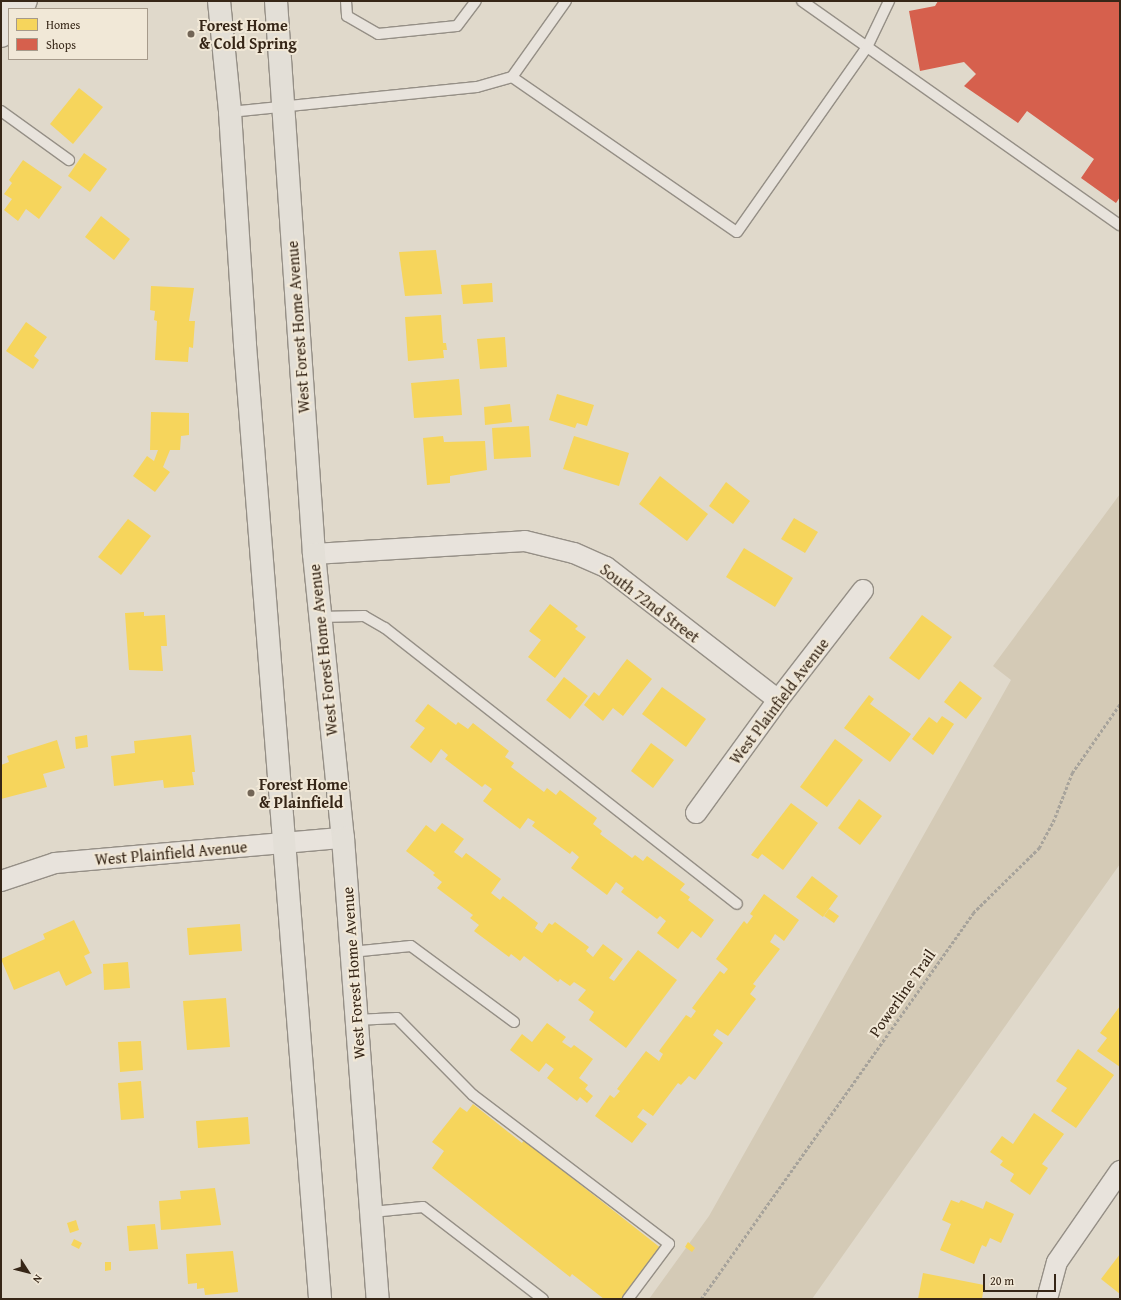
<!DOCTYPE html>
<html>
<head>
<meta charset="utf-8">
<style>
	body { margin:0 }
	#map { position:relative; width:1121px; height:1300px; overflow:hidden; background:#e0d9cb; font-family:"Gentium Book Plus",serif }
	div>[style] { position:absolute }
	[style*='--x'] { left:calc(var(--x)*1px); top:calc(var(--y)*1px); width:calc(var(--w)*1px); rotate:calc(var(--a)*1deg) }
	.green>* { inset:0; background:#d4cab6 }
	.homes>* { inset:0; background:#f6d55c }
	.shops>* { inset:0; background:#d6604d }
	.path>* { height:2.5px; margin-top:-1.25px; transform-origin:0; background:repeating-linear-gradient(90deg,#a7a39b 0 3px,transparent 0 5px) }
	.roads { filter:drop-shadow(1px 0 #958f86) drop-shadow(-1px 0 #958f86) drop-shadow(0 1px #958f86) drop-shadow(0 -1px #958f86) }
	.service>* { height:10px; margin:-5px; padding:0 5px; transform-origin:5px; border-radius:5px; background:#e8e3dc }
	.minor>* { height:20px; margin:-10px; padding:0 10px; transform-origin:10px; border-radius:10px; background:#e8e3dc }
	.tertiary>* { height:22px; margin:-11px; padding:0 11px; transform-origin:11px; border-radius:11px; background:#e8e3dc }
	.primary>* { height:22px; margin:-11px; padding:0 11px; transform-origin:11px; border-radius:11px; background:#e3dfd7 }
	.dots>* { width:11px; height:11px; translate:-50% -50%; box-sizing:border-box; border:2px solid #f1e8d7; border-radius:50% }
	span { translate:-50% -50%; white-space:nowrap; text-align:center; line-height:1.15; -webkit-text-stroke:4px #f1e8d7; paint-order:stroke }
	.poi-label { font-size:16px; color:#362617; font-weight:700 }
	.left { translate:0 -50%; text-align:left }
	.street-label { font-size:16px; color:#362617 }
	.frame { position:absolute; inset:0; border:2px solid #362617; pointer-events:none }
	.legend { position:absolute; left:8px; top:8px; width:140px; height:52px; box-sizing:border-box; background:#f1e8d7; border:1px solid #a69a8a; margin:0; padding:5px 7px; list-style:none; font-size:12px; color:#362617 }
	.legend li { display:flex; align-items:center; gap:8px; height:20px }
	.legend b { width:20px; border:1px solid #a69a8a }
	.north { position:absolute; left:8px; top:1252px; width:40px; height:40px; -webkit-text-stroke:3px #f1e8d7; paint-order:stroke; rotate:126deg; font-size:11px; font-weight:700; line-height:16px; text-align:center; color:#362617 }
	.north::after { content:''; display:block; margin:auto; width:14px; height:18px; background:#362617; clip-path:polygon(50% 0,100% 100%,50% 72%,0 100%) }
	.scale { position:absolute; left:983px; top:1274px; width:73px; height:18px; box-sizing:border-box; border:2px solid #362617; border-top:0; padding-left:5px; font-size:12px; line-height:14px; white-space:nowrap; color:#362617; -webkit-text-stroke:3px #f1e8d7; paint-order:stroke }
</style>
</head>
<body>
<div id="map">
	<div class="green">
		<i style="clip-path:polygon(1120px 494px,1120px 864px,812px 1299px,649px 1299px,709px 1216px,1011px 680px,993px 666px)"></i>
	</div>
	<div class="homes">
		<i style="clip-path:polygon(79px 88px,103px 107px,73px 144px,50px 124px)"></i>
		<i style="clip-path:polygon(84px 153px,107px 169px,90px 192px,68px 176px)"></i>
		<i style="clip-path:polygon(23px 160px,62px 187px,39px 219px,26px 209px,18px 221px,4px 210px,12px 199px,4px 194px,12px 183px,9px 180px)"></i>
		<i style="clip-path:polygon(101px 216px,130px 239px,114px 260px,85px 237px)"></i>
		<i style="clip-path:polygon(436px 250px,442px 294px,405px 296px,399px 252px)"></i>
		<i style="clip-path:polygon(492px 283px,493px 302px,463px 304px,461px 285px)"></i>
		<i style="clip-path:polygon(151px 286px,194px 288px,189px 321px,195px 321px,193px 348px,189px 347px,188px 362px,155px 360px,157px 321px,154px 320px,155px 311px,150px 310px)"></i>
		<i style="clip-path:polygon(441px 315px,443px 343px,446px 343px,447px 350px,443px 350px,444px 358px,408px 361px,405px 317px)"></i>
		<i style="clip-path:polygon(26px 322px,47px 337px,34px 356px,39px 360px,33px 369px,6px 351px)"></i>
		<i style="clip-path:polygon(505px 337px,507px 367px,480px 369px,477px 339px)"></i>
		<i style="clip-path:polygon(459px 379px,462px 415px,414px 418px,411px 383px)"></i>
		<i style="clip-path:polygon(557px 394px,594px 405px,587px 426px,577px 423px,575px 428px,549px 420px)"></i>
		<i style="clip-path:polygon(510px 404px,512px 422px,485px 425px,484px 407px)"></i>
		<i style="clip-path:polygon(151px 412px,189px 413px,189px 435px,181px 436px,180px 450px,170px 450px,163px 467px,170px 472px,155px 492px,133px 476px,147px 456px,154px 461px,158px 450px,150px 450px)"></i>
		<i style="clip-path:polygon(529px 426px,531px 457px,494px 459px,492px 428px)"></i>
		<i style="clip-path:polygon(443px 436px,444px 442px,485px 441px,487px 470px,450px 476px,450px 483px,427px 485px,423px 438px)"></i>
		<i style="clip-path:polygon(574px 436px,629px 453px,619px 486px,563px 469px)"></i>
		<i style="clip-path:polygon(660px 476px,708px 514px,687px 541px,639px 504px)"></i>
		<i style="clip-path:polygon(726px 482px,750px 501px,733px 524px,709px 506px)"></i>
		<i style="clip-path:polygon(794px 518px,818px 532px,805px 553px,781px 539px)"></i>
		<i style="clip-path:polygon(128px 519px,151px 536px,121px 575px,98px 557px)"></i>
		<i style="clip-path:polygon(744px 548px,793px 578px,775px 607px,726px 577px)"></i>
		<i style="clip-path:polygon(550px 604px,578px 626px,575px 629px,586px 637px,555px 678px,528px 657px,541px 640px,529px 631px)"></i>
		<i style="clip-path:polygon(144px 612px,144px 616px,165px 615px,167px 646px,161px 646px,163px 671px,129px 670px,125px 613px)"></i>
		<i style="clip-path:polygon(922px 615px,952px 637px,919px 680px,889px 658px)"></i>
		<i style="clip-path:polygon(627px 659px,652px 679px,623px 716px,613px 708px,603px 721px,584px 705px,594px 692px,599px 696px)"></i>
		<i style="clip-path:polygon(564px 677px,588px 696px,570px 719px,546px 700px)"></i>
		<i style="clip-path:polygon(960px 681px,982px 698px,966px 719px,944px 702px)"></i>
		<i style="clip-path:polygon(662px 687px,706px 719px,686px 747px,642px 714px)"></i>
		<i style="clip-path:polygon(869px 695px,874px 699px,870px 704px,911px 734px,890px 762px,844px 728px)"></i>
		<i style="clip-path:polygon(428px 704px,456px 725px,458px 722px,468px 729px,473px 723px,509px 751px,505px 757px,514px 763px,511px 767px,544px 792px,547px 788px,556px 795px,560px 790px,597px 818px,593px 824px,602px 831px,600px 834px,632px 858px,635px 855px,643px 861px,647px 856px,685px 884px,680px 890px,690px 897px,688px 900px,714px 920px,701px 938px,692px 931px,678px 949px,657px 933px,666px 921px,660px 916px,657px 919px,621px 892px,624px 888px,616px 882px,607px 895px,571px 868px,579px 857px,572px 851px,570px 854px,532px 826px,535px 822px,528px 818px,520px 829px,483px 801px,492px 789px,485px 784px,482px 787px,445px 759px,448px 755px,441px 749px,431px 763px,410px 747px,425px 728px,415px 721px)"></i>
		<i style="clip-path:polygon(942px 716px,954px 724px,933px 755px,912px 739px,929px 717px,937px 723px)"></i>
		<i style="clip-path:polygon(87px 735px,88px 747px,76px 749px,75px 737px)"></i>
		<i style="clip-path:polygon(191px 735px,195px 772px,192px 772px,194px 785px,164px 788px,163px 780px,114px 786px,111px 756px,135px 753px,134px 741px)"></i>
		<i style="clip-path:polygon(835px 739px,863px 760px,827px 807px,800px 787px)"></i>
		<i style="clip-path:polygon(57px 740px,65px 768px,43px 774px,47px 787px,1px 799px,1px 765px,9px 762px,7px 756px)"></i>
		<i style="clip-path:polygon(651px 743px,674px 760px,653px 788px,631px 771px)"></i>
		<i style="clip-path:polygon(859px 799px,882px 816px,860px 845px,838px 828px)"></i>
		<i style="clip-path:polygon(791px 803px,818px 823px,783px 870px,762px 854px,758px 859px,751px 855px)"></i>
		<i style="clip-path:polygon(442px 823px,464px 839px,454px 852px,462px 858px,466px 853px,501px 879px,491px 893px,500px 900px,503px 896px,538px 923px,535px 928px,542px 933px,549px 923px,552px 925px,555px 922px,589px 947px,586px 951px,593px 957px,603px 944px,623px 959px,609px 978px,614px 981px,638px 950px,677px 980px,626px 1048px,589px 1020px,594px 1012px,578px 1000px,586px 990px,574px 982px,570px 986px,560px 979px,558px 982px,524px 956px,520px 961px,511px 954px,509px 957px,474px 931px,479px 925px,470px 918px,473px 915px,437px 888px,442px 882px,433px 875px,435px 873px,406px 851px,426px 825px,435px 832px)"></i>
		<i style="clip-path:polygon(812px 876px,838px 896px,823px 917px,796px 897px)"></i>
		<i style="clip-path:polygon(764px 894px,799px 920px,784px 941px,775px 934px,770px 942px,780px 949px,753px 984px,756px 986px,750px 994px,756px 999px,728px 1036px,717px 1029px,713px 1035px,723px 1043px,695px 1080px,689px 1076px,681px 1085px,678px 1083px,653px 1116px,643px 1109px,637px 1117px,647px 1124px,632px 1143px,595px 1116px,610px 1095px,614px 1098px,620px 1091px,617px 1089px,646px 1051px,659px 1061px,663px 1054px,659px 1051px,686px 1015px,691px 1018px,696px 1011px,692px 1008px,720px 971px,724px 974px,728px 969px,716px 959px,744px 921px,747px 924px,753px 916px,750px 914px)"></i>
		<i style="clip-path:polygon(829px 909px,839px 916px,834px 923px,824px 916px)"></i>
		<i style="clip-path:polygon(74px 920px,90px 953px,84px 956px,92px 973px,66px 986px,59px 971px,14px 990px,1px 959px,45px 939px,43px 934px)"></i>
		<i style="clip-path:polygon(240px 924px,242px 951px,189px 955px,187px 928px)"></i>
		<i style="clip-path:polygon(128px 962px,130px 988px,104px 990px,103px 964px)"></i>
		<i style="clip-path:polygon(226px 998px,230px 1047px,187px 1050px,183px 1001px)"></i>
		<i style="clip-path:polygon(1120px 1006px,1120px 1067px,1097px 1051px,1107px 1038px,1100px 1033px)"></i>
		<i style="clip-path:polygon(547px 1023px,566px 1037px,562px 1042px,571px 1048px,574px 1045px,593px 1059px,579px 1078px,588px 1085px,585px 1089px,593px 1096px,587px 1103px,580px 1097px,577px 1101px,547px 1078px,554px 1069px,546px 1063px,539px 1072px,510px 1050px,522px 1034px,532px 1042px)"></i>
		<i style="clip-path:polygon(141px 1041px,143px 1070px,120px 1072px,118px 1042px)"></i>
		<i style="clip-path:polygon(1078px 1049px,1114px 1075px,1076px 1128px,1051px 1111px,1067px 1088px,1056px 1081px)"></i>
		<i style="clip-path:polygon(141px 1081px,144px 1118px,121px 1120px,118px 1083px)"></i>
		<i style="clip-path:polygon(473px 1104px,522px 1143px,524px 1140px,662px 1249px,624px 1299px,604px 1299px,572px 1274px,570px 1277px,432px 1168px,444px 1151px,432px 1142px,460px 1107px,467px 1112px)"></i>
		<i style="clip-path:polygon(1034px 1113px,1064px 1134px,1042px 1164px,1048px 1168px,1030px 1195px,1010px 1181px,1014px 1174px,1000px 1165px,1003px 1161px,990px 1152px,1002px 1136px,1013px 1144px)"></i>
		<i style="clip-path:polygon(248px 1117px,250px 1144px,198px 1148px,196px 1121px)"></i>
		<i style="clip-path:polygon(215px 1188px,221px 1225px,161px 1230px,159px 1201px,181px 1199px,180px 1191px)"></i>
		<i style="clip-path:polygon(951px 1200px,959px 1203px,961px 1200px,983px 1209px,986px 1201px,1014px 1214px,1001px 1243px,990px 1238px,986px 1247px,982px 1245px,974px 1264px,940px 1250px,951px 1224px,942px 1220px)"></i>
		<i style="clip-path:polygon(76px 1220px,79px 1230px,70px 1233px,67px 1223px)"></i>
		<i style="clip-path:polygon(155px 1224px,158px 1249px,129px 1251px,127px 1226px)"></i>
		<i style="clip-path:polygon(74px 1239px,82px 1243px,79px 1249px,71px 1245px)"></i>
		<i style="clip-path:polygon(688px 1242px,695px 1248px,692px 1252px,685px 1247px)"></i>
		<i style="clip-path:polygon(233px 1251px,238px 1292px,205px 1295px,204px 1288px,197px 1289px,197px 1283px,188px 1284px,186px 1254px)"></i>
		<i style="clip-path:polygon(1120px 1254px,1120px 1294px,1101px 1279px)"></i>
		<i style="clip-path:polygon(105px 1262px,111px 1262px,111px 1270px,105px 1271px)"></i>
		<i style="clip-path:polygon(923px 1273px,984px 1285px,982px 1299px,918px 1299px)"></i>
	</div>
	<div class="shops">
		<i style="clip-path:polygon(938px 1px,1120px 1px,1120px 197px,1116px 203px,1081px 178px,1094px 159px,1027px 111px,1018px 123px,964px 86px,976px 74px,964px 62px,920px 71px,909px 11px,935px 6px)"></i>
	</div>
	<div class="path">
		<i style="--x:701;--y:1299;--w:472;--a:-54.8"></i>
		<i style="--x:973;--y:913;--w:93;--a:-44.6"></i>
		<i style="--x:1039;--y:848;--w:30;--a:-62"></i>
		<i style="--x:1053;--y:822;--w:53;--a:-68.8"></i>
		<i style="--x:1072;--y:773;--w:84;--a:-55.2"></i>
	</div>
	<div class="roads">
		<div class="service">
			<i style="--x:346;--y:1;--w:15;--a:86"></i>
			<i style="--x:347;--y:16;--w:36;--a:30"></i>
			<i style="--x:378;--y:34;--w:79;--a:-5.8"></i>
			<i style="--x:457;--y:26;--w:31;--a:-53"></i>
			<i style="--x:802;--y:1;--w:389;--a:35.2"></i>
			<i style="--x:512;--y:77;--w:93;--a:-54.6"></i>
			<i style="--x:1;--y:111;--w:84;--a:35.8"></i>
			<i style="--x:230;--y:112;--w:248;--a:-5.8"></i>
			<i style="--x:477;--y:87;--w:36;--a:-16"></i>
			<i style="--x:512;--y:77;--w:273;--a:34.6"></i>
			<i style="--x:737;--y:232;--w:226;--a:-54.9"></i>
			<i style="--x:867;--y:47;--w:51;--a:-64.4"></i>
			<i style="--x:319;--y:617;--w:45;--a:-1.3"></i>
			<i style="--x:364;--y:616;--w:24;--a:30"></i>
			<i style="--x:385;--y:628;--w:447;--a:38.1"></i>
			<i style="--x:351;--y:952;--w:60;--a:-5.7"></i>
			<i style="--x:411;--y:946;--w:128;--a:36.4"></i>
			<i style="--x:356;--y:1020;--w:41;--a:-2.8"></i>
			<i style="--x:397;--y:1018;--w:108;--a:45.4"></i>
			<i style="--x:473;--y:1095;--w:246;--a:37.2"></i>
			<i style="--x:669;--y:1244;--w:69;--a:126.7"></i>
			<i style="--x:372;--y:1212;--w:51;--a:-5.6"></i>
			<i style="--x:423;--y:1207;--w:151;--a:37.5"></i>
		</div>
		<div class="minor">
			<i style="--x:1;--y:4;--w:10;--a:37"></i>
			<i style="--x:314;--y:554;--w:211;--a:-3.5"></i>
			<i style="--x:525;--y:541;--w:50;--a:13.8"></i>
			<i style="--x:574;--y:553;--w:35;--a:24"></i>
			<i style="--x:606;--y:567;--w:217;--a:37.7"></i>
			<i style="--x:696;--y:813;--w:140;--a:-54"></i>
			<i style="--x:778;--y:700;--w:139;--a:-52.3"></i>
			<i style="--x:1;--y:881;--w:57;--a:-18.4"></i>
			<i style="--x:55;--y:863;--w:289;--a:-5"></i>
			<i style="--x:1047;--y:1299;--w:38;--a:-75"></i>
			<i style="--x:1057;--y:1262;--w:111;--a:-55.3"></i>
		</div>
		<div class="tertiary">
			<i style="--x:21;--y:9;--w:9;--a:-58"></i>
			<i style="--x:1;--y:36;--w:14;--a:-54"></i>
		</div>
		<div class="primary">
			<i style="--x:219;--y:1;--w:112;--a:84.3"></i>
			<i style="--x:230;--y:112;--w:233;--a:86.3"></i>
			<i style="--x:245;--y:345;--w:957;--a:85.5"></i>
			<i style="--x:276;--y:1;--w:554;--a:86.07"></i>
			<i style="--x:314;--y:554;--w:285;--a:84.2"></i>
			<i style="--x:343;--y:838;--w:462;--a:85.7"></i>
		</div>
	</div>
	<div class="dots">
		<i style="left:191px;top:34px;background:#726556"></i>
		<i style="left:251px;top:793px;background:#726556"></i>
	</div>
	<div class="poi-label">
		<span class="left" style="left:199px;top:34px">Forest Home<br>&amp; Cold Spring</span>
		<span class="left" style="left:259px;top:793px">Forest Home<br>&amp; Plainfield</span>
	</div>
	<div class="street-label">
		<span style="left:298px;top:327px;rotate:-94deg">West Forest Home Avenue</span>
		<span style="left:650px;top:603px;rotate:37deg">South 72nd Street</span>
		<span style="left:323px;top:650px;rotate:-96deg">West Forest Home Avenue</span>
		<span style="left:779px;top:701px;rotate:-53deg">West Plainfield Avenue</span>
		<span style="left:171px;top:853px;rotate:-5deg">West Plainfield Avenue</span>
		<span style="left:353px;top:973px;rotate:-94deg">West Forest Home Avenue</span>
		<span style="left:902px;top:993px;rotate:-55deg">Powerline Trail</span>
	</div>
	<div class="frame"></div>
	<ul class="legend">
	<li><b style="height:11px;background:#f6d55c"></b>Homes</li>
	<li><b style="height:11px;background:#d6604d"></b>Shops</li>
	</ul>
	<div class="north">N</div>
	<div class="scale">20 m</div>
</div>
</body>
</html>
